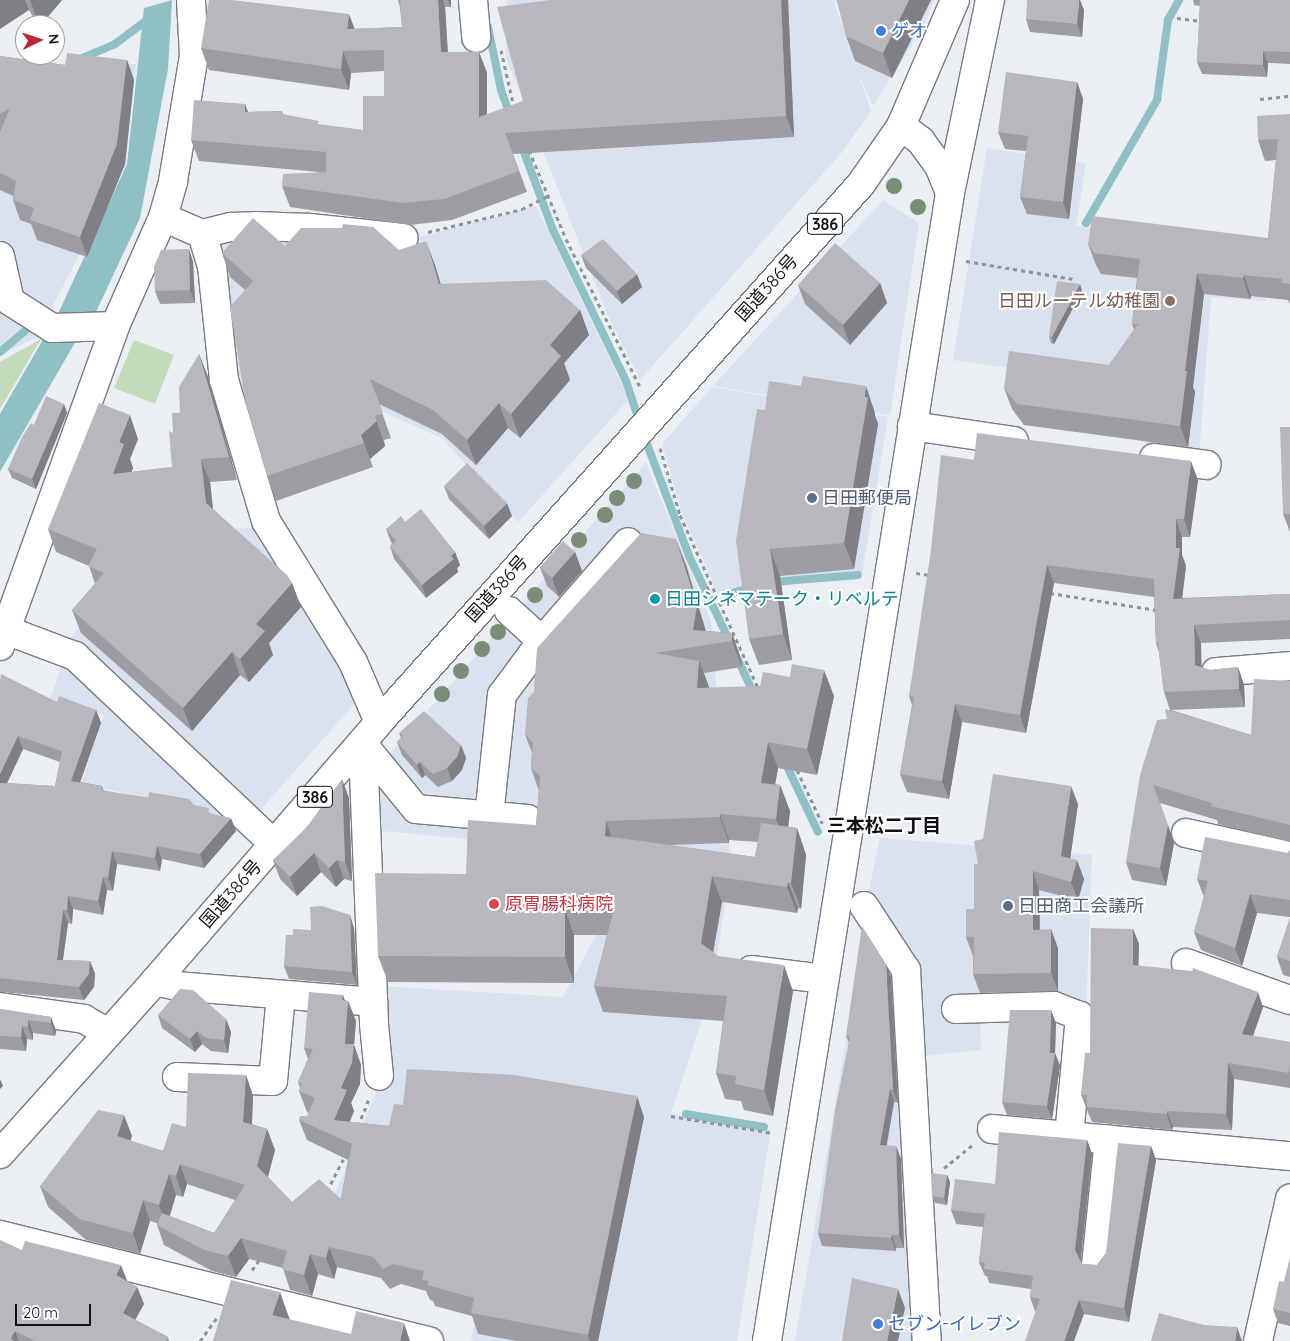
<!DOCTYPE html>
<html>
<head>
<meta charset="utf-8">
<style>
	body { margin:0 }
	#map { position:relative; width:1290px; height:1341px; overflow:hidden; background:#eaeff4; font-family:Quicksand,"Noto Sans JP",sans-serif }
	div>[style] { position:absolute }
	[style*='--x'] { left:calc(var(--x)*1px); top:calc(var(--y)*1px); width:calc(var(--w)*1px); rotate:calc(var(--a)*1deg) }
	.built>* { inset:0; background:#d9e2ee }
	.green>* { inset:0; background:#c4dbbc }
	.water>* { inset:0; background:#90c0c5 }
	.stream>* { height:8px; margin:-4px; padding:0 4px; transform-origin:4px; border-radius:4px; background:#90c0c5 }
	.path>* { height:3px; margin-top:-1.5px; transform-origin:0; background:repeating-linear-gradient(90deg,#909498 0 4px,transparent 0 8px) }
	.roads { filter:drop-shadow(1px 0 #787c81) drop-shadow(-1px 0 #787c81) drop-shadow(0 1px #787c81) drop-shadow(0 -1px #787c81) }
	.minor>* { height:28px; margin:-14px; padding:0 14px; transform-origin:14px; border-radius:14px; background:#fff }
	.highway>* { height:28px; margin:-14px; padding:0 14px; transform-origin:14px; border-radius:14px; background:#fff }
	.trees>* { width:16px; height:16px; margin:-8px; border-radius:50%; background:#7a8e77 }
	.wall>* { inset:0; background:#9d9da3 }
	.shaded-wall>* { inset:0; background:#808084 }
	.building>* { inset:0; background:#b7b7bd }
	.dots>* { width:14px; height:14px; translate:-50% -50%; box-sizing:border-box; border:2px solid #fff; border-radius:50% }
	span { translate:-50% -50%; white-space:nowrap; text-align:center; line-height:1.15; -webkit-text-stroke:4px #fff; paint-order:stroke }
	.shield-label span { padding:1px 4px; background:#fff; border:1px solid; border-radius:4px; -webkit-text-stroke-width:0 }
	.shield-label { font-size:16px; color:#101113; font-weight:700 }
	.shop-label { font-size:18px; color:#366cbe }
	.left { translate:0 -50%; text-align:left }
	.street-label { font-size:18px; color:#101113 }
	.education-label { font-size:18px; color:#785e54 }
	.right { translate:-100% -50%; text-align:right }
	.service-label { font-size:18px; color:#4e5e75 }
	.culture-label { font-size:18px; color:#0d838f }
	.health-label { font-size:18px; color:#be3a42 }
	.neighbourhood-label { font-size:19px; color:#101113; font-weight:700 }
	.north { position:absolute; left:15px; top:15px; width:50px; height:50px; box-sizing:border-box; background:#fff; border:1px solid #9fa0a1; border-radius:50%; rotate:86deg; font-size:14px; font-weight:700; line-height:20px; text-align:center; color:#101113 }
	.north::after { content:''; display:block; margin:auto; width:18px; height:22px; background:#b92833; clip-path:polygon(50% 0,100% 100%,50% 72%,0 100%) }
	.scale { position:absolute; left:15px; top:1304px; width:76px; height:22px; box-sizing:border-box; border:2px solid #101113; border-top:0; padding-left:6px; font-size:15px; line-height:18px; white-space:nowrap; color:#101113; -webkit-text-stroke:4px #fff; paint-order:stroke }
</style>
</head>
<body>
<div id="map">
	<div class="built">
		<i style="clip-path:polygon(507px 0,833px 0,854px 60px,836px 0,934px 0,922px 29px,873px 106px,858px 73px,871px 111px,843px 151px,640px 380px,607px 314px,506px 57px)"></i>
		<i style="clip-path:polygon(136px 64px,126px 164px,37px 337px,0 355px,0 65px)"></i>
		<i style="clip-path:polygon(987px 148px,1086px 163px,1076px 226px,1264px 251px,1265px 301px,1211px 297px,1199px 457px,1144px 454px,1152px 388px,953px 360px)"></i>
		<i style="clip-path:polygon(883px 200px,919px 223px,890px 415px,713px 386px)"></i>
		<i style="clip-path:polygon(536px 206px,629px 399px,518px 522px,442px 438px,367px 405px,247px 437px,230px 379px,216px 238px,400px 242px)"></i>
		<i style="clip-path:polygon(712px 387px,888px 417px,862px 574px,718px 593px,683px 516px,662px 444px)"></i>
		<i style="clip-path:polygon(646px 463px,711px 621px,731px 866px,712px 988px,671px 1114px,771px 1129px,737px 1341px,475px 1341px,471px 1340px,488px 1261px,334px 1196px,381px 1080px,378px 986px,563px 997px,639px 855px,371px 830px,372px 774px)"></i>
		<i style="clip-path:polygon(259px 528px,353px 684px,357px 701px,249px 823px,81px 783px,104px 715px,50px 701px,69px 640px,150px 531px)"></i>
		<i style="clip-path:polygon(880px 838px,1092px 855px,1086px 1010px,980px 1012px,981px 1050px,915px 1057px,908px 966px,866px 904px)"></i>
		<i style="clip-path:polygon(864px 935px,901px 972px,923px 1341px,795px 1341px)"></i>
	</div>
	<div class="green">
		<i style="clip-path:polygon(41px 339px,0 409px,0 362px)"></i>
		<i style="clip-path:polygon(134px 340px,174px 355px,155px 404px,114px 388px)"></i>
	</div>
	<div class="water">
		<i style="clip-path:polygon(172px 0,168px 69px,140px 218px,95px 314px,57px 316px,127px 164px,144px 8px)"></i>
		<i style="clip-path:polygon(80px 334px,0 472px,0 414px,45px 336px)"></i>
	</div>
	<div class="stream">
		<i style="--x:488;--y:27;--w:64;--a:78.3"></i>
		<i style="--x:501;--y:90;--w:27;--a:70"></i>
		<i style="--x:80;--y:59;--w:38;--a:-23"></i>
		<i style="--x:115;--y:44;--w:45;--a:-36.9"></i>
		<i style="--x:521;--y:144;--w:90;--a:69.7"></i>
		<i style="--x:552;--y:228;--w:170;--a:64.2"></i>
		<i style="--x:626;--y:381;--w:44;--a:71.6"></i>
		<i style="--x:1086;--y:223;--w:142;--a:-60"></i>
		<i style="--x:1157;--y:100;--w:81;--a:-82.2"></i>
		<i style="--x:1168;--y:20;--w:23;--a:-61"></i>
		<i style="--x:0;--y:352;--w:33;--a:-40"></i>
		<i style="--x:644;--y:436;--w:128;--a:69.4"></i>
		<i style="--x:689;--y:556;--w:93;--a:64.5"></i>
		<i style="--x:773;--y:582;--w:85;--a:-4.7"></i>
		<i style="--x:728;--y:594;--w:25;--a:-14"></i>
		<i style="--x:738;--y:660;--w:38;--a:65"></i>
		<i style="--x:785;--y:762;--w:77;--a:64.8"></i>
		<i style="--x:686;--y:1114;--w:79;--a:9.5"></i>
	</div>
	<div class="path">
		<i style="--x:1177;--y:18;--w:25;--a:7"></i>
		<i style="--x:501;--y:50;--w:58;--a:77.2"></i>
		<i style="--x:1260;--y:99;--w:30;--a:-6"></i>
		<i style="--x:529;--y:150;--w:96;--a:67.4"></i>
		<i style="--x:566;--y:239;--w:168;--a:63.4"></i>
		<i style="--x:428;--y:232;--w:97;--a:-13.7"></i>
		<i style="--x:522;--y:209;--w:29;--a:-27"></i>
		<i style="--x:966;--y:261;--w:109;--a:9.5"></i>
		<i style="--x:660;--y:448;--w:70;--a:73.4"></i>
		<i style="--x:680;--y:515;--w:192;--a:65.7"></i>
		<i style="--x:916;--y:573;--w:14;--a:8"></i>
		<i style="--x:698;--y:592;--w:14;--a:-21"></i>
		<i style="--x:1050;--y:593;--w:108;--a:9"></i>
		<i style="--x:797;--y:770;--w:59;--a:64.7"></i>
		<i style="--x:671;--y:1116;--w:103;--a:9.5"></i>
		<i style="--x:358;--y:1126;--w:29;--a:-68"></i>
		<i style="--x:944;--y:1168;--w:36;--a:-39"></i>
		<i style="--x:327;--y:1191;--w:42;--a:-62.8"></i>
		<i style="--x:252;--y:1270;--w:14;--a:-54"></i>
		<i style="--x:200;--y:1341;--w:32;--a:-54"></i>
	</div>
	<div class="roads">
		<div class="minor">
			<i style="--x:473;--y:0;--w:38;--a:85"></i>
			<i style="--x:950;--y:193;--w:197;--a:-78.3"></i>
			<i style="--x:163;--y:217;--w:43;--a:23.6"></i>
			<i style="--x:202;--y:234;--w:34;--a:73"></i>
			<i style="--x:212;--y:266;--w:115;--a:84"></i>
			<i style="--x:224;--y:380;--w:147;--a:73.4"></i>
			<i style="--x:266;--y:521;--w:166;--a:58.3"></i>
			<i style="--x:353;--y:662;--w:65;--a:66.6"></i>
			<i style="--x:202;--y:234;--w:30;--a:-14"></i>
			<i style="--x:231;--y:227;--w:24;--a:-2"></i>
			<i style="--x:255;--y:226;--w:55;--a:2.1"></i>
			<i style="--x:310;--y:228;--w:94;--a:6.1"></i>
			<i style="--x:0;--y:256;--w:46;--a:77.5"></i>
			<i style="--x:10;--y:301;--w:50;--a:32.7"></i>
			<i style="--x:52;--y:328;--w:63;--a:-1.8"></i>
			<i style="--x:912;--y:426;--w:103;--a:8.4"></i>
			<i style="--x:1154;--y:458;--w:53;--a:7.5"></i>
			<i style="--x:509;--y:611;--w:45;--a:42.3"></i>
			<i style="--x:542;--y:641;--w:131;--a:-49"></i>
			<i style="--x:3;--y:629;--w:77;--a:20.6"></i>
			<i style="--x:75;--y:656;--w:274;--a:43.4"></i>
			<i style="--x:0;--y:646;--w:340;--a:-70.2"></i>
			<i style="--x:115;--y:326;--w:119;--a:-66.2"></i>
			<i style="--x:163;--y:217;--w:37;--a:-74"></i>
			<i style="--x:173;--y:181;--w:127;--a:-80.5"></i>
			<i style="--x:194;--y:56;--w:56;--a:-93.1"></i>
			<i style="--x:1216;--y:672;--w:74;--a:-4.6"></i>
			<i style="--x:362;--y:743;--w:85;--a:50.7"></i>
			<i style="--x:416;--y:809;--w:112;--a:5.1"></i>
			<i style="--x:352;--y:755;--w:22;--a:58"></i>
			<i style="--x:364;--y:774;--w:250;--a:87.7"></i>
			<i style="--x:374;--y:1024;--w:52;--a:84.5"></i>
			<i style="--x:489;--y:816;--w:122;--a:-83.9"></i>
			<i style="--x:502;--y:695;--w:67;--a:-53.5"></i>
			<i style="--x:1186;--y:833;--w:107;--a:12.5"></i>
			<i style="--x:864;--y:906;--w:77;--a:56.7"></i>
			<i style="--x:906;--y:970;--w:372;--a:86.8"></i>
			<i style="--x:1186;--y:963;--w:110;--a:19.6"></i>
			<i style="--x:751;--y:970;--w:74;--a:7"></i>
			<i style="--x:155;--y:981;--w:22;--a:13"></i>
			<i style="--x:176;--y:986;--w:198;--a:4.6"></i>
			<i style="--x:0;--y:1007;--w:85;--a:8.1"></i>
			<i style="--x:84;--y:1019;--w:28;--a:30"></i>
			<i style="--x:956;--y:1009;--w:98;--a:-1.8"></i>
			<i style="--x:1054;--y:1006;--w:28;--a:21"></i>
			<i style="--x:1080;--y:1016;--w:121;--a:95.2"></i>
			<i style="--x:177;--y:1077;--w:96;--a:2.4"></i>
			<i style="--x:273;--y:1081;--w:86;--a:-84.7"></i>
			<i style="--x:992;--y:1129;--w:299;--a:5.2"></i>
			<i style="--x:0;--y:1235;--w:442;--a:13.9"></i>
			<i style="--x:1096;--y:1265;--w:126;--a:-84.1"></i>
			<i style="--x:767;--y:1341;--w:1162;--a:-80.94"></i>
			<i style="--x:950;--y:193;--w:29;--a:-112"></i>
			<i style="--x:939;--y:166;--w:31;--a:-126"></i>
			<i style="--x:921;--y:141;--w:25;--a:-143"></i>
			<i style="--x:1258;--y:1341;--w:146;--a:-77.3"></i>
		</div>
		<div class="highway">
			<i style="--x:0;--y:1154;--w:232;--a:-48.1"></i>
			<i style="--x:155;--y:981;--w:342;--a:-49.1"></i>
			<i style="--x:379;--y:722;--w:722;--a:-48.14"></i>
			<i style="--x:861;--y:184;--w:70;--a:-55.4"></i>
			<i style="--x:901;--y:126;--w:137;--a:-66.8"></i>
		</div>
	</div>
	<div class="trees">
		<i style="left:894px;top:186px"></i>
		<i style="left:918px;top:207px"></i>
		<i style="left:634px;top:481px"></i>
		<i style="left:617px;top:498px"></i>
		<i style="left:605px;top:515px"></i>
		<i style="left:579px;top:540px"></i>
		<i style="left:535px;top:595px"></i>
		<i style="left:498px;top:632px"></i>
		<i style="left:482px;top:649px"></i>
		<i style="left:461px;top:671px"></i>
		<i style="left:442px;top:694px"></i>
	</div>
	<div class="wall">
		<i style="clip-path:polygon(0 0,62px 0,41px 25px,38px 25px,29px 10px)"></i>
		<i style="clip-path:polygon(398px 0,451px 0,451px 7px,445px 7px,448px 52px,479px 52px,487px 73px,487px 115px,788px 0,794px 137px,513px 154px,527px 192px,452px 220px,410px 225px,290px 207px,282px 186px,319px 172px,199px 161px,191px 140px,245px 104px,248px 112px,282px 111px,283px 114px,320px 125px,363px 130px,384px 96px,384px 71px,351px 73px,349px 90px,209px 70px,201px 48px,354px 29px,402px 27px,400px 8px)"></i>
		<i style="clip-path:polygon(837px 0,931px 0,892px 78px,855px 61px,846px 36px)"></i>
		<i style="clip-path:polygon(1193px 0,1290px 0,1290px 64px,1268px 63px,1267px 77px,1202px 74px,1197px 62px,1200px 6px,1194px 5px)"></i>
		<i style="clip-path:polygon(1084px 10px,1082px 37px,1030px 32px,1026px 19px)"></i>
		<i style="clip-path:polygon(0 56px,65px 65px,127px 60px,134px 80px,125px 164px,87px 257px,37px 240px,31px 224px,20px 220px,13px 200px,13px 196px,0 190px)"></i>
		<i style="clip-path:polygon(1077px 82px,1083px 99px,1069px 219px,1027px 214px,1020px 197px,1026px 151px,1005px 149px,998px 132px)"></i>
		<i style="clip-path:polygon(1290px 114px,1290px 304px,1288px 300px,1251px 296px,1250px 299px,1204px 294px,1193px 387px,1195px 392px,1188px 447px,1024px 425px,1012px 409px,1004px 388px,1109px 365px,1134px 330px,1132px 324px,1137px 278px,1101px 274px,1096px 265px,1088px 244px,1268px 238px,1276px 160px,1265px 161px,1258px 140px)"></i>
		<i style="clip-path:polygon(285px 246px,399px 250px,435px 265px,440px 284px,580px 310px,589px 335px,564px 363px,570px 380px,520px 438px,508px 428px,476px 465px,442px 434px,379px 404px,391px 438px,384px 440px,385px 446px,370px 459px,373px 467px,276px 501px,267px 476px,245px 290px,230px 277px,222px 253px)"></i>
		<i style="clip-path:polygon(189px 249px,193px 262px,195px 303px,160px 304px,155px 291px)"></i>
		<i style="clip-path:polygon(581px 255px,642px 287px,622px 304px,586px 268px)"></i>
		<i style="clip-path:polygon(880px 283px,887px 303px,850px 345px,805px 304px,798px 285px)"></i>
		<i style="clip-path:polygon(1082px 291px,1054px 344px,1051px 343px,1049px 336px)"></i>
		<i style="clip-path:polygon(199px 354px,208px 377px,237px 480px,210px 482px,213px 509px,292px 583px,301px 607px,269px 643px,273px 655px,249px 682px,240px 675px,192px 731px,81px 633px,72px 610px,95px 584px,89px 566px,56px 552px,48px 529px,138px 439px,130px 459px,133px 468px,131px 472px,172px 467px,173px 433px)"></i>
		<i style="clip-path:polygon(64px 404px,67px 413px,36px 489px,12px 478px,8px 469px,34px 425px)"></i>
		<i style="clip-path:polygon(765px 410px,875px 413px,875px 416px,878px 424px,854px 569px,780px 576px,792px 660px,759px 665px,749px 639px)"></i>
		<i style="clip-path:polygon(1290px 427px,1290px 532px,1283px 514px)"></i>
		<i style="clip-path:polygon(974px 460px,1198px 480px,1190px 537px,1182px 537px,1182px 555px,1186px 566px,1182px 598px,1290px 594px,1290px 639px,1201px 643px,1201px 667px,1210px 670px,1238px 667px,1244px 685px,1245px 707px,1171px 710px,1251px 735px,1290px 681px,1290px 842px,1218px 824px,1217px 820px,1160px 803px,1174px 843px,1166px 886px,1132px 880px,1126px 862px,1167px 719px,1170px 710px,1164px 692px,1159px 653px,1156px 643px,1154px 597px,1054px 583px,1026px 733px,962px 722px,949px 799px,907px 792px,900px 774px,912px 705px,909px 696px)"></i>
		<i style="clip-path:polygon(444px 486px,512px 516px,489px 539px,449px 499px)"></i>
		<i style="clip-path:polygon(405px 522px,455px 552px,460px 565px,457px 568px,458px 572px,426px 598px,394px 559px,390px 546px,392px 544px,391px 542px,386px 529px)"></i>
		<i style="clip-path:polygon(575px 552px,582px 571px,559px 597px,547px 586px,540px 567px)"></i>
		<i style="clip-path:polygon(evenodd,686px 565px,706px 631px,732px 633px,741px 659px,742px 667px,704px 673px,709px 688px,834px 696px,817px 775px,778px 768px,775px 784px,780px 785px,790px 811px,788px 827px,797px 828px,806px 855px,801px 909px,798px 908px,797px 913px,722px 902px,713px 953px,718px 956px,793px 991px,773px 1116px,744px 1110px,741px 1101px,725px 1099px,716px 1073px,723px 1021px,603px 1012px,594px 986px,607px 935px,574px 935px,574px 983px,388px 982px,378px 956px,466px 874px,536px 825px,539px 791px,531px 768px,532px 753px,525px 734px,686px 565px,729px 840px,758px 842px,755px 857px,669px 845px,729px 843px,729px 840px)"></i>
		<i style="clip-path:polygon(evenodd,0 681px,57px 702px,96px 710px,101px 723px,80px 782px,102px 786px,104px 791px,194px 805px,211px 814px,236px 831px,204px 868px,162px 859px,160px 871px,117px 864px,113px 891px,107px 890px,103px 915px,73px 909px,72px 924px,68px 923px,63px 960px,90px 961px,95px 974px,94px 987px,84px 1000px,2px 992px,0 992px,0 681px,23px 749px,60px 762px,55px 786px,7px 783px,23px 749px)"></i>
		<i style="clip-path:polygon(399px 733px,461px 745px,466px 758px,462px 770px,452px 781px,438px 787px,425px 775px,422px 778px,402px 755px,397px 742px,401px 738px)"></i>
		<i style="clip-path:polygon(349px 798px,352px 881px,344px 879px,336px 887px,321px 872px,297px 896px,280px 879px,273px 860px)"></i>
		<i style="clip-path:polygon(1078px 804px,1070px 858px,1084px 879px,1078px 900px,1039px 890px,1040px 929px,1058px 948px,1058px 991px,980px 993px,973px 974px,973px 956px,966px 937px,974px 909px,978px 864px,983px 839px)"></i>
		<i style="clip-path:polygon(1290px 850px,1290px 917px,1257px 913px,1242px 966px,1201px 950px,1194px 932px,1204px 897px,1197px 879px,1288px 853px)"></i>
		<i style="clip-path:polygon(1290px 918px,1290px 977px,1283px 975px,1277px 957px)"></i>
		<i style="clip-path:polygon(354px 928px,357px 985px,289px 979px,284px 966px,293px 935px,311px 930px)"></i>
		<i style="clip-path:polygon(1133px 929px,1139px 944px,1138px 965px,1263px 1007px,1253px 1036px,1290px 1042px,1290px 1088px,1234px 1079px,1232px 1130px,1173px 1127px,1172px 1130px,1092px 1122px,1081px 1095px,1090px 1053px)"></i>
		<i style="clip-path:polygon(891px 977px,898px 1103px,894px 1102px,887px 1145px,901px 1159px,904px 1248px,896px 1248px,896px 1251px,822px 1246px,818px 1233px,849px 1043px,846px 1036px)"></i>
		<i style="clip-path:polygon(evenodd,343px 995px,344px 1000px,348px 1001px,356px 1021px,354px 1045px,361px 1065px,360px 1084px,351px 1103px,354px 1111px,350px 1122px,389px 1126px,403px 1105px,644px 1117px,598px 1341px,517px 1341px,478px 1334px,472px 1316px,435px 1306px,433px 1301px,430px 1300px,426px 1291px,401px 1284px,390px 1289px,381px 1278px,337px 1267px,334px 1279px,318px 1274px,312px 1296px,290px 1290px,283px 1268px,249px 1259px,236px 1277px,212px 1271px,164px 1245px,157px 1225px,157px 1223px,150px 1221px,140px 1254px,86px 1240px,48px 1207px,40px 1186px,132px 1136px,130px 1141px,163px 1151px,186px 1127px,246px 1075px,253px 1096px,252px 1124px,267px 1129px,275px 1150px,268px 1177px,292px 1202px,341px 1199px,348px 1160px,307px 1140px,299px 1120px,307px 1116px,309px 1113px,307px 1112px,299px 1091px,300px 1088px,298px 1082px,308px 1059px,304px 1048px,343px 995px,187px 1184px,235px 1200px,214px 1233px,170px 1216px,176px 1195px,183px 1197px,187px 1184px)"></i>
		<i style="clip-path:polygon(0 1009px,51px 1017px,56px 1031px,55px 1036px,33px 1033px,33px 1040px,27px 1039px,26px 1051px,0 1049px)"></i>
		<i style="clip-path:polygon(158px 1015px,226px 1019px,231px 1032px,228px 1053px,211px 1051px,202px 1044px,195px 1052px,162px 1028px)"></i>
		<i style="clip-path:polygon(1056px 1023px,1055px 1053px,1060px 1066px,1052px 1119px,1007px 1115px,1002px 1102px)"></i>
		<i style="clip-path:polygon(1087px 1140px,1092px 1154px,1081px 1261px,1082px 1264px,1097px 1265px,1106px 1253px,1151px 1146px,1156px 1160px,1129px 1322px,1084px 1314px,1035px 1311px,1030px 1297px,1031px 1289px,989px 1283px,987px 1276px,985px 1276px,979px 1262px,983px 1227px,956px 1224px,951px 1210px,995px 1184px)"></i>
		<i style="clip-path:polygon(947px 1175px,950px 1182px,947px 1205px,935px 1203px,932px 1196px)"></i>
		<i style="clip-path:polygon(22px 1250px,127px 1281px,137px 1287px,144px 1304px,135px 1320px,168px 1337px,169px 1341px,0 1341px)"></i>
		<i style="clip-path:polygon(1290px 1258px,1290px 1326px,1278px 1323px,1273px 1309px,1284px 1282px)"></i>
	</div>
	<div class="shaded-wall">
		<i style="clip-path:polygon(0 0,25px 0,29px 10px,0 29px)"></i>
		<i style="clip-path:polygon(30px 0,62px 0,41px 25px,39px 25px)"></i>
		<i style="clip-path:polygon(438px 0,443px 0,445px 7px,449px 74px,441px 52px)"></i>
		<i style="clip-path:polygon(448px 0,451px 0,451px 7px)"></i>
		<i style="clip-path:polygon(781px 0,788px 0,794px 137px,786px 116px)"></i>
		<i style="clip-path:polygon(909px 0,931px 0,892px 78px,883px 53px)"></i>
		<i style="clip-path:polygon(1079px 0,1080px 0,1084px 10px,1082px 37px,1077px 24px)"></i>
		<i style="clip-path:polygon(349px 14px,357px 35px,347px 29px)"></i>
		<i style="clip-path:polygon(343px 51px,351px 73px,349px 90px,341px 69px)"></i>
		<i style="clip-path:polygon(1263px 51px,1268px 63px,1267px 77px,1263px 65px)"></i>
		<i style="clip-path:polygon(479px 52px,487px 73px,487px 139px,479px 117px)"></i>
		<i style="clip-path:polygon(127px 60px,134px 80px,125px 164px,87px 257px,80px 237px)"></i>
		<i style="clip-path:polygon(1077px 82px,1083px 99px,1069px 219px,1063px 202px)"></i>
		<i style="clip-path:polygon(245px 104px,253px 126px,245px 112px)"></i>
		<i style="clip-path:polygon(426px 241px,435px 265px,448px 308px,439px 284px)"></i>
		<i style="clip-path:polygon(189px 249px,193px 262px,195px 303px,190px 290px)"></i>
		<i style="clip-path:polygon(1197px 273px,1204px 294px,1193px 387px,1195px 392px,1188px 447px,1180px 426px,1185px 371px)"></i>
		<i style="clip-path:polygon(637px 274px,642px 287px,622px 304px,617px 291px)"></i>
		<i style="clip-path:polygon(1244px 275px,1251px 296px,1250px 299px,1243px 278px)"></i>
		<i style="clip-path:polygon(880px 283px,887px 303px,850px 345px,843px 325px)"></i>
		<i style="clip-path:polygon(1080px 284px,1082px 291px,1054px 344px,1052px 337px)"></i>
		<i style="clip-path:polygon(580px 310px,589px 335px,564px 363px,570px 380px,520px 438px,511px 414px,550px 345px)"></i>
		<i style="clip-path:polygon(199px 354px,208px 377px,237px 480px,229px 457px)"></i>
		<i style="clip-path:polygon(866px 386px,875px 413px,875px 416px,878px 424px,854px 569px,844px 543px)"></i>
		<i style="clip-path:polygon(499px 403px,508px 428px,476px 465px,467px 440px)"></i>
		<i style="clip-path:polygon(64px 404px,67px 413px,36px 489px,32px 479px)"></i>
		<i style="clip-path:polygon(130px 415px,138px 439px,130px 459px,133px 468px,121px 497px,113px 474px,119px 442px)"></i>
		<i style="clip-path:polygon(375px 416px,385px 446px,370px 459px,361px 435px)"></i>
		<i style="clip-path:polygon(201px 459px,210px 482px,215px 527px,206px 503px)"></i>
		<i style="clip-path:polygon(1191px 461px,1198px 480px,1190px 537px,1184px 519px)"></i>
		<i style="clip-path:polygon(507px 503px,512px 516px,489px 539px,484px 526px)"></i>
		<i style="clip-path:polygon(1176px 519px,1182px 537px,1182px 555px,1186px 566px,1180px 617px,1173px 599px,1176px 548px)"></i>
		<i style="clip-path:polygon(676px 539px,686px 565px,706px 632px,693px 630px)"></i>
		<i style="clip-path:polygon(770px 549px,780px 576px,792px 660px,783px 634px)"></i>
		<i style="clip-path:polygon(455px 552px,460px 565px,457px 568px,458px 572px,426px 598px,422px 585px)"></i>
		<i style="clip-path:polygon(575px 552px,582px 571px,559px 597px,552px 578px)"></i>
		<i style="clip-path:polygon(1047px 565px,1054px 583px,1026px 733px,1020px 715px)"></i>
		<i style="clip-path:polygon(292px 583px,301px 607px,269px 643px,273px 655px,249px 682px,240px 659px,256px 624px)"></i>
		<i style="clip-path:polygon(1194px 625px,1201px 643px,1202px 683px,1195px 665px)"></i>
		<i style="clip-path:polygon(732px 633px,741px 659px,742px 667px,732px 641px)"></i>
		<i style="clip-path:polygon(232px 652px,240px 675px,192px 731px,183px 708px)"></i>
		<i style="clip-path:polygon(699px 661px,709px 687px,707px 714px,697px 688px)"></i>
		<i style="clip-path:polygon(1238px 667px,1244px 685px,1245px 707px,1239px 689px)"></i>
		<i style="clip-path:polygon(824px 670px,834px 696px,817px 775px,807px 749px)"></i>
		<i style="clip-path:polygon(955px 704px,962px 722px,949px 799px,942px 781px)"></i>
		<i style="clip-path:polygon(96px 710px,101px 723px,76px 794px,71px 781px)"></i>
		<i style="clip-path:polygon(18px 736px,23px 749px,1px 796px,0 793px,0 774px)"></i>
		<i style="clip-path:polygon(768px 742px,778px 768px,771px 809px,761px 783px)"></i>
		<i style="clip-path:polygon(461px 745px,466px 758px,462px 770px,452px 781px,447px 768px)"></i>
		<i style="clip-path:polygon(420px 762px,425px 775px,422px 778px,417px 765px)"></i>
		<i style="clip-path:polygon(342px 779px,349px 798px,352px 881px,345px 862px)"></i>
		<i style="clip-path:polygon(780px 785px,790px 811px,786px 845px,776px 819px)"></i>
		<i style="clip-path:polygon(1071px 786px,1078px 804px,1068px 874px,1061px 856px)"></i>
		<i style="clip-path:polygon(720px 814px,729px 840px,729px 843px,720px 817px)"></i>
		<i style="clip-path:polygon(231px 818px,236px 831px,204px 868px,200px 854px)"></i>
		<i style="clip-path:polygon(606px 821px,615px 847px,605px 836px)"></i>
		<i style="clip-path:polygon(1168px 825px,1174px 843px,1166px 886px,1160px 868px)"></i>
		<i style="clip-path:polygon(797px 828px,806px 855px,801px 909px,791px 883px)"></i>
		<i style="clip-path:polygon(157px 846px,162px 859px,160px 871px,155px 858px)"></i>
		<i style="clip-path:polygon(112px 851px,117px 864px,113px 891px,108px 878px)"></i>
		<i style="clip-path:polygon(314px 853px,321px 872px,297px 896px,290px 877px)"></i>
		<i style="clip-path:polygon(337px 860px,344px 879px,336px 887px,329px 868px)"></i>
		<i style="clip-path:polygon(1077px 860px,1084px 879px,1078px 900px,1071px 882px)"></i>
		<i style="clip-path:polygon(1033px 871px,1039px 890px,1040px 948px,1033px 930px)"></i>
		<i style="clip-path:polygon(712px 876px,722px 902px,710px 969px,701px 943px)"></i>
		<i style="clip-path:polygon(103px 877px,107px 890px,103px 915px,98px 901px)"></i>
		<i style="clip-path:polygon(788px 882px,798px 908px,797px 913px,787px 887px)"></i>
		<i style="clip-path:polygon(1250px 894px,1257px 913px,1242px 966px,1235px 948px)"></i>
		<i style="clip-path:polygon(68px 896px,73px 909px,72px 924px,67px 910px)"></i>
		<i style="clip-path:polygon(565px 909px,574px 935px,574px 983px,565px 957px)"></i>
		<i style="clip-path:polygon(63px 910px,68px 923px,61px 973px,57px 960px)"></i>
		<i style="clip-path:polygon(350px 915px,354px 928px,357px 985px,352px 972px)"></i>
		<i style="clip-path:polygon(1051px 929px,1058px 948px,1058px 991px,1051px 973px)"></i>
		<i style="clip-path:polygon(1133px 929px,1139px 944px,1138px 980px,1133px 965px)"></i>
		<i style="clip-path:polygon(90px 961px,95px 974px,94px 987px,84px 1000px,79px 987px)"></i>
		<i style="clip-path:polygon(886px 964px,891px 977px,898px 1103px,893px 1090px)"></i>
		<i style="clip-path:polygon(784px 965px,793px 991px,773px 1116px,764px 1090px)"></i>
		<i style="clip-path:polygon(1258px 992px,1263px 1007px,1248px 1050px,1242px 1034px)"></i>
		<i style="clip-path:polygon(343px 995px,348px 1009px,348px 1001px,356px 1021px,354px 1045px,361px 1065px,360px 1084px,351px 1103px,354px 1111px,342px 1139px,334px 1120px,341px 1088px,345px 1044px,342px 1000px)"></i>
		<i style="clip-path:polygon(1051px 1010px,1056px 1023px,1055px 1054px,1055px 1053px,1060px 1066px,1052px 1119px,1047px 1106px)"></i>
		<i style="clip-path:polygon(51px 1017px,56px 1031px,55px 1036px,51px 1023px)"></i>
		<i style="clip-path:polygon(226px 1019px,231px 1032px,228px 1053px,224px 1040px)"></i>
		<i style="clip-path:polygon(28px 1020px,33px 1033px,33px 1040px,28px 1027px)"></i>
		<i style="clip-path:polygon(22px 1026px,27px 1039px,26px 1051px,21px 1037px)"></i>
		<i style="clip-path:polygon(197px 1031px,202px 1044px,195px 1052px,190px 1039px)"></i>
		<i style="clip-path:polygon(1228px 1063px,1234px 1079px,1232px 1130px,1226px 1114px)"></i>
		<i style="clip-path:polygon(246px 1075px,253px 1096px,251px 1142px,243px 1122px)"></i>
		<i style="clip-path:polygon(0 1079px,3px 1086px,0 1089px)"></i>
		<i style="clip-path:polygon(890px 1089px,894px 1102px,884px 1158px,880px 1145px)"></i>
		<i style="clip-path:polygon(637px 1096px,644px 1117px,598px 1341px,590px 1341px,588px 1335px)"></i>
		<i style="clip-path:polygon(1167px 1111px,1173px 1127px,1172px 1130px,1167px 1114px)"></i>
		<i style="clip-path:polygon(124px 1115px,132px 1136px,125px 1157px,117px 1136px)"></i>
		<i style="clip-path:polygon(267px 1129px,275px 1150px,265px 1187px,257px 1166px)"></i>
		<i style="clip-path:polygon(1087px 1140px,1092px 1154px,1080px 1264px,1075px 1250px)"></i>
		<i style="clip-path:polygon(896px 1146px,901px 1159px,904px 1248px,899px 1235px)"></i>
		<i style="clip-path:polygon(1151px 1146px,1156px 1160px,1129px 1322px,1124px 1308px)"></i>
		<i style="clip-path:polygon(180px 1164px,187px 1184px,183px 1197px,176px 1176px)"></i>
		<i style="clip-path:polygon(169px 1174px,176px 1195px,166px 1226px,159px 1205px)"></i>
		<i style="clip-path:polygon(947px 1175px,950px 1182px,947px 1205px,944px 1198px)"></i>
		<i style="clip-path:polygon(143px 1200px,150px 1221px,140px 1254px,133px 1233px)"></i>
		<i style="clip-path:polygon(892px 1235px,896px 1248px,896px 1251px,891px 1238px)"></i>
		<i style="clip-path:polygon(241px 1238px,249px 1259px,236px 1277px,228px 1256px)"></i>
		<i style="clip-path:polygon(329px 1247px,337px 1267px,334px 1279px,326px 1258px)"></i>
		<i style="clip-path:polygon(310px 1254px,318px 1274px,312px 1296px,304px 1275px)"></i>
		<i style="clip-path:polygon(121px 1265px,128px 1283px,116px 1275px)"></i>
		<i style="clip-path:polygon(137px 1287px,144px 1304px,129px 1331px,123px 1313px)"></i>
		<i style="clip-path:polygon(898px 1289px,905px 1308px,898px 1341px,887px 1341px)"></i>
		<i style="clip-path:polygon(280px 1292px,291px 1323px,272px 1315px)"></i>
		<i style="clip-path:polygon(1079px 1300px,1084px 1314px,1074px 1341px,1064px 1341px)"></i>
		<i style="clip-path:polygon(404px 1323px,410px 1341px,400px 1341px)"></i>
		<i style="clip-path:polygon(1237px 1327px,1242px 1341px,1235px 1341px)"></i>
		<i style="clip-path:polygon(15px 1331px,19px 1341px,12px 1341px,11px 1338px)"></i>
	</div>
	<div class="building">
		<i style="clip-path:polygon(209px 0,232px 0,349px 14px,347px 29px,402px 27px,400px 0,438px 0,441px 52px,479px 52px,479px 117px,523px 101px,497px 7px,550px 0,781px 0,786px 116px,505px 133px,519px 171px,444px 199px,403px 203px,282px 186px,283px 174px,326px 172px,326px 152px,191px 140px,194px 100px,245px 104px,245px 112px,282px 111px,282px 114px,319px 121px,318px 124px,363px 130px,363px 96px,384px 96px,384px 50px,343px 51px,341px 69px,201px 48px)"></i>
		<i style="clip-path:polygon(837px 0,909px 0,883px 53px,846px 36px)"></i>
		<i style="clip-path:polygon(1027px 0,1079px 0,1077px 24px,1026px 19px)"></i>
		<i style="clip-path:polygon(1200px 0,1290px 0,1290px 52px,1263px 51px,1263px 65px,1197px 62px)"></i>
		<i style="clip-path:polygon(67px 53px,127px 60px,117px 144px,80px 237px,30px 220px,34px 208px,13px 200px,16px 181px,0 173px,0 132px,10px 108px,0 114px,0 56px,65px 65px)"></i>
		<i style="clip-path:polygon(1006px 72px,1077px 82px,1063px 202px,1020px 197px,1028px 136px,998px 132px)"></i>
		<i style="clip-path:polygon(1290px 114px,1290px 284px,1282px 283px,1282px 279px,1244px 275px,1243px 278px,1197px 273px,1185px 371px,1187px 371px,1180px 426px,1017px 404px,1004px 388px,1009px 351px,1109px 365px,1138px 324px,1132px 324px,1140px 259px,1094px 253px,1088px 244px,1092px 216px,1268px 238px,1278px 139px,1258px 140px,1257px 116px)"></i>
		<i style="clip-path:polygon(253px 218px,285px 246px,301px 228px,342px 228px,343px 224px,373px 227px,399px 250px,426px 241px,439px 284px,546px 280px,580px 310px,550px 345px,561px 356px,511px 414px,499px 403px,467px 440px,433px 410px,370px 379px,383px 413px,375px 416px,377px 421px,361px 435px,364px 443px,267px 476px,245px 400px,230px 307px,253px 281px,222px 253px)"></i>
		<i style="clip-path:polygon(603px 239px,637px 274px,617px 291px,581px 255px)"></i>
		<i style="clip-path:polygon(835px 243px,880px 283px,843px 325px,798px 285px)"></i>
		<i style="clip-path:polygon(189px 249px,190px 290px,155px 291px,154px 267px,161px 250px)"></i>
		<i style="clip-path:polygon(1057px 281px,1080px 284px,1052px 337px,1049px 336px)"></i>
		<i style="clip-path:polygon(199px 354px,229px 457px,201px 459px,206px 503px,287px 575px,292px 583px,256px 624px,265px 631px,240px 659px,232px 652px,183px 708px,72px 610px,104px 573px,88px 566px,97px 549px,48px 529px,99px 403px,130px 415px,119px 442px,124px 444px,113px 474px,172px 467px,169px 431px,173px 433px,172px 413px,180px 413px,179px 387px)"></i>
		<i style="clip-path:polygon(803px 376px,866px 386px,864px 397px,868px 397px,844px 543px,770px 549px,783px 634px,749px 639px,736px 541px,757px 409px,765px 410px,769px 381px,801px 386px)"></i>
		<i style="clip-path:polygon(46px 396px,64px 404px,32px 479px,8px 469px,22px 437px,31px 423px,34px 425px)"></i>
		<i style="clip-path:polygon(1280px 427px,1290px 427px,1290px 514px,1283px 514px)"></i>
		<i style="clip-path:polygon(977px 433px,1191px 461px,1184px 519px,1176px 519px,1176px 548px,1180px 548px,1173px 599px,1290px 594px,1290px 620px,1194px 625px,1195px 665px,1210px 670px,1238px 667px,1239px 689px,1164px 692px,1158px 643px,1156px 643px,1154px 579px,1047px 565px,1020px 715px,955px 704px,942px 781px,900px 774px,914px 697px,909px 696px,931px 550px,941px 455px,974px 460px)"></i>
		<i style="clip-path:polygon(467px 463px,507px 503px,484px 526px,444px 486px)"></i>
		<i style="clip-path:polygon(421px 509px,455px 552px,451px 556px,454px 559px,422px 585px,390px 546px,396px 541px,386px 529px,401px 516px,405px 522px)"></i>
		<i style="clip-path:polygon(641px 533px,676px 539px,697px 606px,693px 630px,732px 633px,732px 641px,655px 653px,699px 661px,697px 688px,760px 686px,763px 672px,790px 677px,792px 664px,824px 670px,807px 749px,768px 742px,761px 783px,780px 785px,776px 819px,720px 814px,720px 817px,606px 821px,605px 836px,755px 857px,761px 823px,797px 828px,791px 883px,788px 882px,787px 887px,712px 876px,701px 943px,718px 956px,784px 965px,764px 1090px,735px 1084px,736px 1076px,716px 1073px,727px 996px,594px 986px,614px 909px,565px 909px,565px 957px,378px 956px,375px 873px,466px 874px,468px 820px,536px 825px,540px 776px,531px 768px,533px 743px,525px 734px,528px 698px,534px 692px,537px 648px)"></i>
		<i style="clip-path:polygon(563px 541px,575px 552px,552px 578px,540px 567px)"></i>
		<i style="clip-path:polygon(1px 674px,57px 702px,59px 696px,96px 710px,71px 781px,102px 786px,101px 790px,148px 798px,149px 792px,189px 799px,194px 805px,209px 808px,208px 813px,231px 818px,200px 854px,157px 846px,155px 858px,112px 851px,108px 878px,103px 877px,98px 901px,68px 896px,67px 910px,63px 910px,57px 960px,90px 961px,89px 974px,79px 987px,0 978px,0 783px,55px 786px,62px 751px,18px 736px,0 774px,0 681px)"></i>
		<i style="clip-path:polygon(1254px 679px,1290px 681px,1290px 825px,1211px 806px,1212px 803px,1153px 785px,1168px 825px,1160px 868px,1126px 862px,1140px 775px,1157px 720px,1167px 719px,1165px 709px,1251px 735px)"></i>
		<i style="clip-path:polygon(424px 711px,461px 745px,457px 757px,447px 768px,433px 774px,420px 762px,417px 765px,397px 742px,403px 736px,399px 733px)"></i>
		<i style="clip-path:polygon(993px 774px,1071px 786px,1061px 856px,1077px 860px,1071px 882px,1033px 871px,1033px 930px,1051px 929px,1051px 973px,973px 974px,974px 937px,966px 937px,966px 909px,974px 909px,974px 864px,978px 864px,974px 841px,983px 839px)"></i>
		<i style="clip-path:polygon(342px 779px,345px 862px,337px 860px,329px 868px,314px 853px,290px 877px,273px 860px,306px 828px)"></i>
		<i style="clip-path:polygon(1205px 837px,1288px 853px,1290px 850px,1290px 900px,1250px 894px,1235px 948px,1194px 932px,1208px 881px,1197px 879px)"></i>
		<i style="clip-path:polygon(322px 906px,350px 915px,352px 972px,284px 966px,286px 935px,293px 935px,293px 929px,311px 930px,310px 907px)"></i>
		<i style="clip-path:polygon(1290px 918px,1290px 961px,1277px 957px)"></i>
		<i style="clip-path:polygon(862px 926px,886px 964px,893px 1090px,890px 1089px,880px 1145px,896px 1146px,899px 1235px,892px 1235px,891px 1238px,818px 1233px,835px 1110px,850px 1037px,846px 1036px)"></i>
		<i style="clip-path:polygon(1091px 928px,1133px 929px,1133px 965px,1192px 971px,1193px 968px,1258px 992px,1242px 1034px,1290px 1042px,1290px 1066px,1289px 1073px,1228px 1063px,1226px 1114px,1167px 1111px,1167px 1114px,1087px 1107px,1087px 1095px,1081px 1095px,1085px 1053px,1090px 1053px)"></i>
		<i style="clip-path:polygon(180px 989px,193px 990px,226px 1019px,224px 1040px,206px 1038px,197px 1031px,190px 1039px,158px 1015px)"></i>
		<i style="clip-path:polygon(309px 992px,343px 995px,342px 1000px,348px 1001px,345px 1044px,354px 1044px,352px 1063px,341px 1088px,347px 1090px,334px 1120px,389px 1126px,394px 1104px,403px 1105px,407px 1069px,514px 1075px,637px 1096px,588px 1335px,471px 1313px,474px 1298px,427px 1285px,429px 1281px,422px 1280px,424px 1271px,393px 1264px,383px 1269px,373px 1257px,329px 1247px,326px 1258px,310px 1254px,304px 1275px,282px 1269px,287px 1251px,241px 1238px,228px 1256px,204px 1250px,157px 1225px,162px 1213px,214px 1233px,245px 1185px,180px 1164px,176px 1176px,169px 1174px,159px 1205px,143px 1200px,133px 1233px,79px 1219px,40px 1186px,98px 1110px,124px 1115px,117px 1136px,163px 1151px,172px 1123px,186px 1127px,188px 1073px,246px 1075px,243px 1122px,267px 1129px,257px 1166px,292px 1202px,319px 1179px,341px 1199px,352px 1144px,299px 1120px,300px 1116px,307px 1116px,315px 1098px,299px 1091px,302px 1084px,298px 1082px,313px 1049px,304px 1048px)"></i>
		<i style="clip-path:polygon(0 1009px,51px 1017px,51px 1023px,28px 1020px,28px 1027px,22px 1026px,21px 1037px,0 1036px)"></i>
		<i style="clip-path:polygon(1010px 1010px,1051px 1010px,1050px 1053px,1055px 1053px,1047px 1106px,1002px 1102px)"></i>
		<i style="clip-path:polygon(999px 1132px,1087px 1140px,1075px 1250px,1082px 1264px,1097px 1265px,1106px 1253px,1118px 1143px,1151px 1146px,1124px 1308px,1079px 1300px,1064px 1341px,1025px 1341px,1040px 1299px,1030px 1297px,1033px 1276px,984px 1269px,985px 1263px,979px 1262px,985px 1214px,951px 1210px,955px 1179px,995px 1184px)"></i>
		<i style="clip-path:polygon(931px 1173px,947px 1175px,944px 1198px,932px 1196px)"></i>
		<i style="clip-path:polygon(0 1240px,22px 1250px,25px 1241px,121px 1265px,116px 1275px,137px 1287px,123px 1313px,168px 1337px,166px 1341px,35px 1341px,15px 1331px,11px 1338px,14px 1341px,0 1341px)"></i>
		<i style="clip-path:polygon(1290px 1258px,1290px 1313px,1273px 1309px,1279px 1281px,1284px 1282px)"></i>
		<i style="clip-path:polygon(852px 1278px,898px 1289px,887px 1341px,842px 1341px)"></i>
		<i style="clip-path:polygon(231px 1280px,280px 1292px,272px 1315px,351px 1334px,356px 1311px,404px 1323px,400px 1341px,213px 1341px)"></i>
		<i style="clip-path:polygon(1159px 1313px,1204px 1325px,1237px 1327px,1235px 1341px,1151px 1341px)"></i>
	</div>
	<div class="dots">
		<i style="left:881px;top:31px;background:#3f7fe0"></i>
		<i style="left:1170px;top:301px;background:#8d6e63"></i>
		<i style="left:812px;top:498px;background:#5c6f8a"></i>
		<i style="left:655px;top:599px;background:#0f9aa8"></i>
		<i style="left:494px;top:904px;background:#e0444e"></i>
		<i style="left:1008px;top:906px;background:#5c6f8a"></i>
		<i style="left:878px;top:1324px;background:#3f7fe0"></i>
	</div>
	<div class="shield-label">
		<span style="left:825px;top:224px">386</span>
		<span style="left:315px;top:797px">386</span>
	</div>
	<div class="shop-label">
		<span class="left" style="left:891px;top:31px">ゲオ</span>
		<span class="left" style="left:888px;top:1324px">セブン-イレブン</span>
	</div>
	<div class="street-label">
		<span style="left:767px;top:288px;rotate:-48deg">国道386号</span>
		<span style="left:497px;top:589px;rotate:-48deg">国道386号</span>
		<span style="left:231px;top:894px;rotate:-49deg">国道386号</span>
	</div>
	<div class="education-label">
		<span class="right" style="left:1160px;top:301px">日田ルーテル幼稚園</span>
	</div>
	<div class="service-label">
		<span class="left" style="left:822px;top:498px">日田郵便局</span>
		<span class="left" style="left:1018px;top:906px">日田商工会議所</span>
	</div>
	<div class="culture-label">
		<span class="left" style="left:665px;top:599px">日田シネマテーク・リベルテ</span>
	</div>
	<div class="health-label">
		<span class="left" style="left:505px;top:904px">原胃腸科病院</span>
	</div>
	<div class="neighbourhood-label">
		<span style="left:884px;top:826px">三本松二丁目</span>
	</div>
	<div class="north">N</div>
	<div class="scale">20 m</div>
</div>
</body>
</html>
